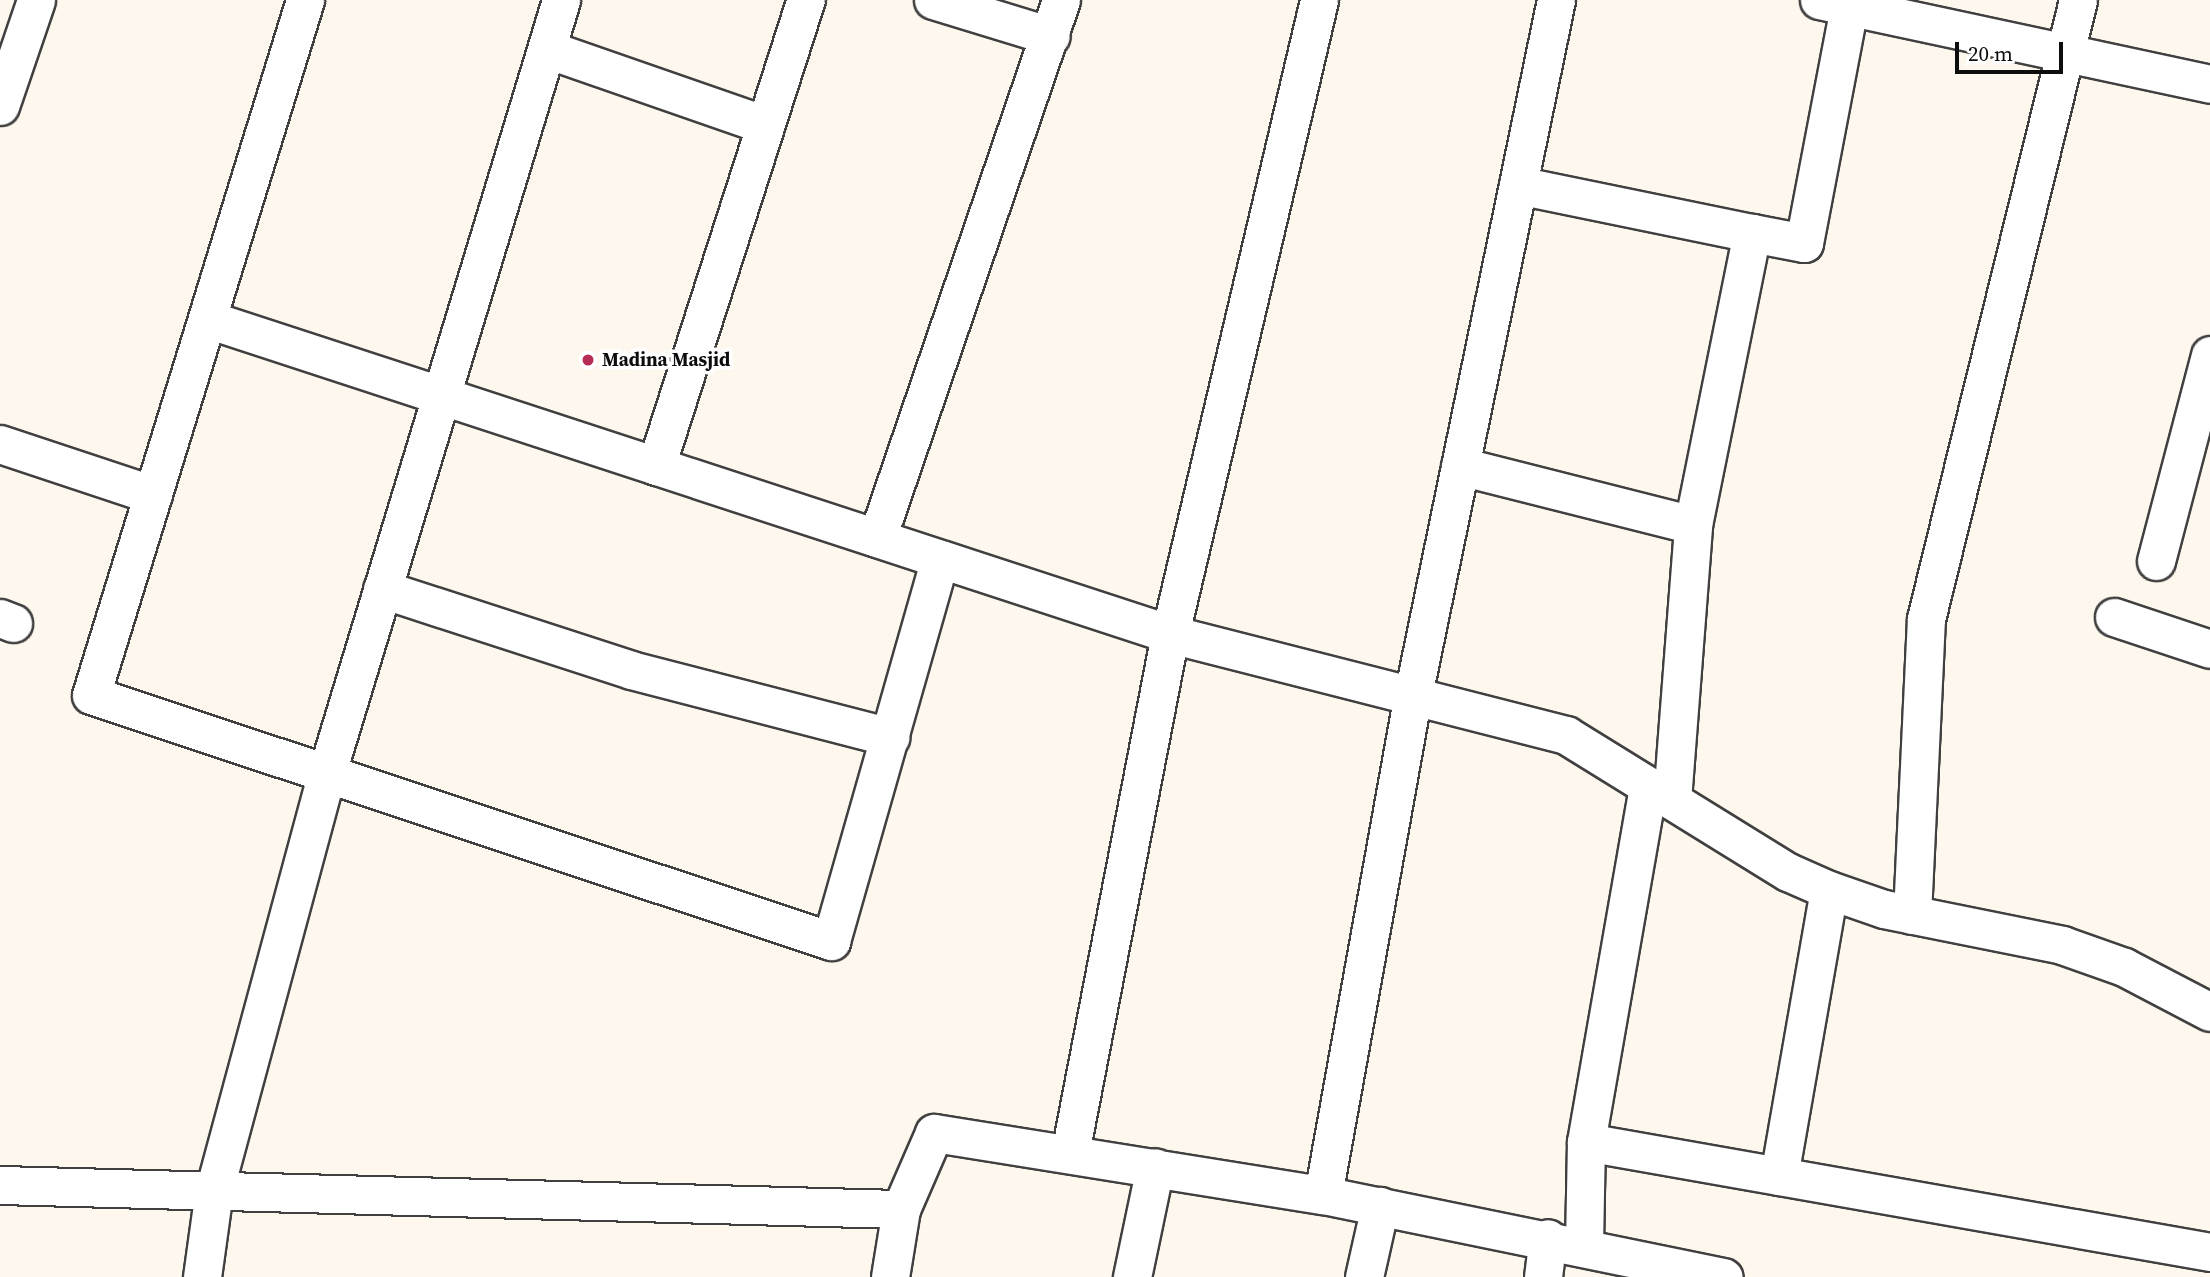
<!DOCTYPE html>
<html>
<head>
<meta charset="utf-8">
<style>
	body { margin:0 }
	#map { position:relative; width:2210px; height:1277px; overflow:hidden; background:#fef7ed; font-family:"Source Serif 4",serif }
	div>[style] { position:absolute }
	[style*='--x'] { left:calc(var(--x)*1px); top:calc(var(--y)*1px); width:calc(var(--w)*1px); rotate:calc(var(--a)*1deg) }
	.roads { filter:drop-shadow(2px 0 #404040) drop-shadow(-2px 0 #404040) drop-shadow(0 2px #404040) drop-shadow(0 -2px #404040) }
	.street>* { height:37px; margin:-18.5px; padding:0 18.5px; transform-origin:18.5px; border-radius:18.5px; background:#fff }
	.dots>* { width:19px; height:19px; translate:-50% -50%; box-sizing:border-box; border:4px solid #fff; border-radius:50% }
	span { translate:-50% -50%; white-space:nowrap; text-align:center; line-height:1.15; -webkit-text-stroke:7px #fff; paint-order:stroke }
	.poi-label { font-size:19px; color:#0d0d0d; font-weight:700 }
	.left { translate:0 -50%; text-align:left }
	.scale { position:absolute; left:1955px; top:42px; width:108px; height:32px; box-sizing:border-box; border:4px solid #0d0d0d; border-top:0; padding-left:9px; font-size:21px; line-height:24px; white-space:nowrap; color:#0d0d0d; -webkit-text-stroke:5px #fff; paint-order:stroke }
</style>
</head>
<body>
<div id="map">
	<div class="roads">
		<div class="street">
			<i style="--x:305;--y:0;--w:727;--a:107.11"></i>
			<i style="--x:91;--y:695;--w:780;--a:18.39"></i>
			<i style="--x:831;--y:941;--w:397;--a:-74.1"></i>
			<i style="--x:933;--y:0;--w:123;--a:17"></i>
			<i style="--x:1819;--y:0;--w:400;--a:12.1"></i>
			<i style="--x:547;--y:49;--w:231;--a:19.2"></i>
			<i style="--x:0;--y:106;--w:112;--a:-71.2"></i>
			<i style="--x:1518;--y:185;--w:239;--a:11.6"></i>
			<i style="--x:207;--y:319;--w:1013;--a:18.11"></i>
			<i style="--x:1170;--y:634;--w:409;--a:14.3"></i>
			<i style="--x:1566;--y:735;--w:261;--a:31.7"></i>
			<i style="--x:1788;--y:872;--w:45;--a:23.7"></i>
			<i style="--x:1829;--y:890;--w:58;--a:19.1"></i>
			<i style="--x:1884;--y:909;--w:182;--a:11.4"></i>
			<i style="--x:2062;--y:945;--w:66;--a:19.5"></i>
			<i style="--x:2124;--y:967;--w:97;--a:27.6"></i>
			<i style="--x:0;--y:444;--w:161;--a:18.4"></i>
			<i style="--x:656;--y:466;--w:490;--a:-72.2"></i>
			<i style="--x:1460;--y:466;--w:240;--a:14.2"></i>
			<i style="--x:877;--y:538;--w:569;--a:-71.12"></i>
			<i style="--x:2156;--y:561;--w:213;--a:-75.3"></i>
			<i style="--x:382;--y:589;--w:262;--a:18"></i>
			<i style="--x:631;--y:670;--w:268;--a:14.5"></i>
			<i style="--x:2114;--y:617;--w:101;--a:18.4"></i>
			<i style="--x:0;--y:618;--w:14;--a:21"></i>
			<i style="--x:1672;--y:800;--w:276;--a:-85.6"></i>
			<i style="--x:1693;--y:525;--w:298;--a:-78.6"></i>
			<i style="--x:1752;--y:233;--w:53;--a:10.9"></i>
			<i style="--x:1804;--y:243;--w:240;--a:-79.2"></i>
			<i style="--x:1912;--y:915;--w:296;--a:-87.3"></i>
			<i style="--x:1926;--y:619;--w:637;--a:-76.2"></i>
			<i style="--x:1586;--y:1142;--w:634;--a:10"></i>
			<i style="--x:1070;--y:1153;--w:529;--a:-79.09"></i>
			<i style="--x:1170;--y:634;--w:651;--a:-76.77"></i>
			<i style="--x:1779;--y:1176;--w:290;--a:-80.1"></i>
			<i style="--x:0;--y:1185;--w:901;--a:1.53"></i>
			<i style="--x:1323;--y:1195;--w:503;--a:-79.81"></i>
			<i style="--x:1412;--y:700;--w:715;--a:-78.38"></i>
			<i style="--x:1584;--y:1245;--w:103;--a:-88.9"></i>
			<i style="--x:1586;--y:1142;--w:361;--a:-80.1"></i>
			<i style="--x:202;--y:1277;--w:87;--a:-82.1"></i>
			<i style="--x:214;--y:1191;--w:437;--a:-74.9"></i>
			<i style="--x:328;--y:769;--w:804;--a:-73.14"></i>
			<i style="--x:890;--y:1277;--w:69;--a:-80.8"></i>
			<i style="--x:901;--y:1209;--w:83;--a:-66.5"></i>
			<i style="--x:934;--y:1133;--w:394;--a:9.1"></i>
			<i style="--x:1323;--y:1195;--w:409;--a:11.6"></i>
			<i style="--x:1132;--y:1277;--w:112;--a:-78.2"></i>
			<i style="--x:1364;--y:1277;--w:73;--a:-77.3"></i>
			<i style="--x:1543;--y:1277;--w:39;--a:-83"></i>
		</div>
	</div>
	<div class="dots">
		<i style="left:588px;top:360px;background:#b52d55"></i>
	</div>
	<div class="poi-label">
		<span class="left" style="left:602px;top:360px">Madina Masjid</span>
	</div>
	<div class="scale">20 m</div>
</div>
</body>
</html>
